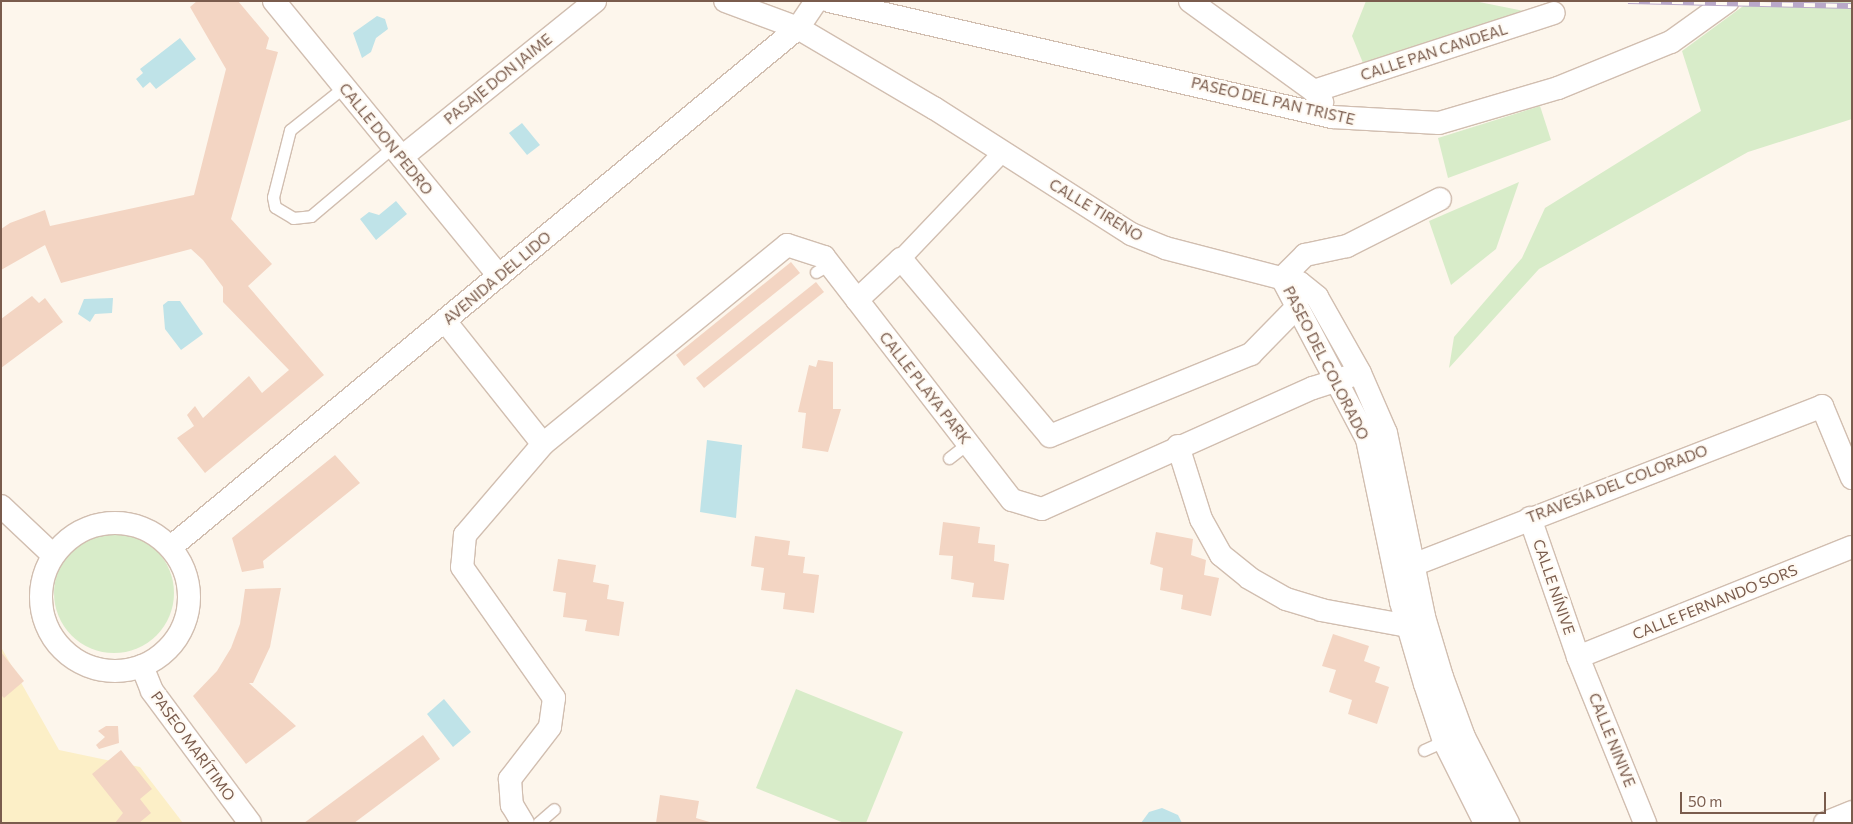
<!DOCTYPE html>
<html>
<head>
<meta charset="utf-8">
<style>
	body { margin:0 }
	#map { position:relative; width:1853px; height:824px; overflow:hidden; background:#fdf6ec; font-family:Commissioner,sans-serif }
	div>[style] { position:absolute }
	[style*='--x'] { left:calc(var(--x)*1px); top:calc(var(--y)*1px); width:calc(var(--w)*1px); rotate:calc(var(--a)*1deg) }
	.green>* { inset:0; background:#d8ecc9 }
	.round { border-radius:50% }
	.sand>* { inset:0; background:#fcefc7 }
	.water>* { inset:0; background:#bfe3e8 }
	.building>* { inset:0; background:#f3d5c3 }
	.roads { filter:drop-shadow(1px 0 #d1beb0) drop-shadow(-1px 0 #d1beb0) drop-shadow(0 1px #d1beb0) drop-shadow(0 -1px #d1beb0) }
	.service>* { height:11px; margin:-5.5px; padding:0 5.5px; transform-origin:5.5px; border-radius:5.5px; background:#fff }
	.pedestrian>* { height:18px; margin:-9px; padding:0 9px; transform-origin:9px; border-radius:9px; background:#fff }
	.minor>* { height:22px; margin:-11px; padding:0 11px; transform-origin:11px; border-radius:11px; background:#fff }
	.minor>.ring { margin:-11px; padding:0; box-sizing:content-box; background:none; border:22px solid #fff; border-radius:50% }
	.rail>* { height:5.5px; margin-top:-2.75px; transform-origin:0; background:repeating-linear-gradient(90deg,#fffaf3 0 11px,#b9a8c9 0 22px); box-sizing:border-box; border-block:1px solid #b9a8c9 }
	span { translate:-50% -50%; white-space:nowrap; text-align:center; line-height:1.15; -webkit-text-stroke:4px #fffaf3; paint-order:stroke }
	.street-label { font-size:15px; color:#7a5c4d }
	.frame { position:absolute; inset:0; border:2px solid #7a5c4d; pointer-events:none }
	.scale { position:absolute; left:1680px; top:792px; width:146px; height:22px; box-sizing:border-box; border:2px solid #7a5c4d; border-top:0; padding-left:6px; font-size:15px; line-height:18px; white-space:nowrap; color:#7a5c4d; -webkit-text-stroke:4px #fffaf3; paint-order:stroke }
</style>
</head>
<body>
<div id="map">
	<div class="green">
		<i style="clip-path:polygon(1366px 1px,1474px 1px,1524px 11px,1365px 68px,1352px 36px)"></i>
		<i style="clip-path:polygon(1750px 1px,1852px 1px,1852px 119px,1748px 152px,1539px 269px,1449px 368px,1454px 337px,1522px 258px,1545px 208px,1701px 111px,1682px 51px)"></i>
		<i style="clip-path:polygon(1540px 106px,1551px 140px,1448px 178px,1438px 138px)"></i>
		<i style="clip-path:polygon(1519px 182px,1496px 249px,1451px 285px,1429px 221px)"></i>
		<i class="round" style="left:54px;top:533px;width:120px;height:120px"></i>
		<i style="clip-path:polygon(796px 689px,903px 732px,866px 823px,844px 823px,756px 788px)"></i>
	</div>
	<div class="sand">
		<i style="clip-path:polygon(1px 647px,59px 750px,140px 767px,183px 823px,1px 823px)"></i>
	</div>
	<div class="water">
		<i style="clip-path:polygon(377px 16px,385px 19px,388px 29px,376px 38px,371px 52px,362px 58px,353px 33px)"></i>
		<i style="clip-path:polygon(180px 38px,196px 59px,156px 89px,150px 82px,143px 88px,136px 79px,143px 73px,140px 69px)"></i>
		<i style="clip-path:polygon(522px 123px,540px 145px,527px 155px,509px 133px)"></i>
		<i style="clip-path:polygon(396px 201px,407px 214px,376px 240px,360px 219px,369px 212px,379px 215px)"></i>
		<i style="clip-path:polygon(113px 298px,112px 313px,95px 314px,90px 322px,78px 314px,84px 299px)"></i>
		<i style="clip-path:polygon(168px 301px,180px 301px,203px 334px,181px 350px,165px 329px,163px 305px)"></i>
		<i style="clip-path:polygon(707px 440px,742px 445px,736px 518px,700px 512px)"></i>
		<i style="clip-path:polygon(444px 699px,471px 732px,453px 747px,427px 714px)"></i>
		<i style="clip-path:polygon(1162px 808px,1178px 815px,1182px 823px,1141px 823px,1149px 812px)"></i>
	</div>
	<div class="building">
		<i style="clip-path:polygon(197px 1px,238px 1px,269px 38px,266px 49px,278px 52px,231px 219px,272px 264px,248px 286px,324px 375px,205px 473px,177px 438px,194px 426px,187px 415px,195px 406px,203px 418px,249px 376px,262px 393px,289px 370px,223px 302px,223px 287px,203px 260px,191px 249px,61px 283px,45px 245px,1px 270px,1px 229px,10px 223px,45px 210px,50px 226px,194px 195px,226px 69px,190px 7px)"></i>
		<i style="clip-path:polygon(791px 262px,800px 273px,684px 366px,676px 355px)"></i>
		<i style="clip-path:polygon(816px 282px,824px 292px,704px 388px,696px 378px)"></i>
		<i style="clip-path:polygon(32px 296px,39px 303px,45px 298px,63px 322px,1px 368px,1px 319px)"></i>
		<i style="clip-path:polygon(818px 360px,833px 362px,833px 409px,841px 409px,828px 452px,802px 448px,806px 413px,798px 412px,809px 365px,816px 367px)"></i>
		<i style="clip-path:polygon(335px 455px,360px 483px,263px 561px,264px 568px,242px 572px,232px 538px)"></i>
		<i style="clip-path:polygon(943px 522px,980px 527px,978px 543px,995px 545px,994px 561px,1009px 564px,1004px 600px,972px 597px,974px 583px,951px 579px,953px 556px,939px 555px)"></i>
		<i style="clip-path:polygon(1156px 532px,1193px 539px,1191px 555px,1206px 560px,1204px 575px,1219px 578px,1211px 616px,1181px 609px,1183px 595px,1160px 590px,1163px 568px,1150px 564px)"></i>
		<i style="clip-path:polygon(755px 536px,790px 541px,788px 555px,805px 557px,803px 573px,819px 575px,814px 613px,783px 609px,785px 593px,761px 590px,764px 568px,751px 566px)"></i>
		<i style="clip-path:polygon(558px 559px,596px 565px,593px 582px,609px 585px,607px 599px,624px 602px,619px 636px,585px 631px,587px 620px,563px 617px,566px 593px,553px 591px)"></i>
		<i style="clip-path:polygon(281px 588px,270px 647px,253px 683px,249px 683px,296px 726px,246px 764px,193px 696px,217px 671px,231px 648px,240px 624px,245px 589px)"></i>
		<i style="clip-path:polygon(1333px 634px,1369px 646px,1364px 661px,1380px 667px,1375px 682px,1389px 687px,1377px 724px,1348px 714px,1352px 700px,1329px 692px,1336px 670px,1322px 666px)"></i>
		<i style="clip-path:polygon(1px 652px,24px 681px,4px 698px,1px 695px)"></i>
		<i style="clip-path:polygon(106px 726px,118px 726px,119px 743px,99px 749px,96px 745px,105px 737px,98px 731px)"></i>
		<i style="clip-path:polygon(423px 735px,440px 759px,354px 823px,304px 823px)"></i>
		<i style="clip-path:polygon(121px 750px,152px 789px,140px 799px,151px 813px,139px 823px,115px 823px,123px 813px,92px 774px)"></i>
		<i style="clip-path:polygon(660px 795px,699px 801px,696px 818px,713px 823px,656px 823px)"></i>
	</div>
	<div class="roads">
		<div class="service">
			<i style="--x:344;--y:87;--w:69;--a:141.5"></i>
			<i style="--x:290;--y:130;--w:69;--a:104.2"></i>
			<i style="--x:273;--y:197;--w:10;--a:79"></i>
			<i style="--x:275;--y:207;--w:21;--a:31"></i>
			<i style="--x:293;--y:218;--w:18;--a:-6"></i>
			<i style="--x:311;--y:216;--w:107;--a:-40.1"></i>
			<i style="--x:816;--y:272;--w:16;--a:-30"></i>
			<i style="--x:949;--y:458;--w:24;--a:-38"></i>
			<i style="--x:1424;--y:750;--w:22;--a:-24"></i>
			<i style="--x:538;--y:823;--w:21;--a:-41"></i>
		</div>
		<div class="pedestrian">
			<i style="--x:901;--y:259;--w:148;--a:-46.4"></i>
		</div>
		<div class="minor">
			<i style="--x:274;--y:1;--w:355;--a:50.7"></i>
			<i style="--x:725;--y:1;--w:78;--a:20.3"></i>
			<i style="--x:798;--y:28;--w:158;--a:30.5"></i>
			<i style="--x:934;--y:108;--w:234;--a:32.6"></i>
			<i style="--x:1131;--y:234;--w:37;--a:22"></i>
			<i style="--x:1165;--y:248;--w:139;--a:14.5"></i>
			<i style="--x:1300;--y:283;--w:22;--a:39"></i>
			<i style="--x:1317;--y:297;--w:87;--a:60.5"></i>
			<i style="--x:1360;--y:373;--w:65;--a:66.6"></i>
			<i style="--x:1386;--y:433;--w:188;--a:78.3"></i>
			<i style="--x:1424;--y:617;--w:63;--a:73.3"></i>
			<i style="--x:1442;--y:677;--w:64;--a:69.9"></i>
			<i style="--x:1464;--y:737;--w:97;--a:62.9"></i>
			<i style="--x:829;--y:1;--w:516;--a:12.99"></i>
			<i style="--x:1332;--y:117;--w:107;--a:3.2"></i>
			<i style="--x:1439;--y:123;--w:124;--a:-16.4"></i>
			<i style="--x:1558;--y:88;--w:122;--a:-22.2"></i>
			<i style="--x:1671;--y:42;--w:70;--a:-35.7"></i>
			<i style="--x:1190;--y:1;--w:153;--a:36"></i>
			<i style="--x:1314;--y:91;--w:14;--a:54"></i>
			<i style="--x:1314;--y:91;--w:252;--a:-18"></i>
			<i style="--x:402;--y:157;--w:248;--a:-38.9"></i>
			<i style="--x:1282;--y:278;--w:182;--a:62.2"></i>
			<i style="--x:1367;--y:439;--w:167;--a:78.2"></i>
			<i style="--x:1401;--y:602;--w:85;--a:73.7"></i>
			<i style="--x:1425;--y:684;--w:60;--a:71.6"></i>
			<i style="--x:1444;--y:741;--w:92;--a:63.4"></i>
			<i style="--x:1282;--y:278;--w:33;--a:-45"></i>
			<i style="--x:1305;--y:255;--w:43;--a:-12.1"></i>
			<i style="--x:1347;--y:246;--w:104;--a:-26.8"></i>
			<i style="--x:857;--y:300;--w:60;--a:-43"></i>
			<i style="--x:901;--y:259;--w:231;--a:49.9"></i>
			<i style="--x:1050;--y:436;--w:217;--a:-22.2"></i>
			<i style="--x:1251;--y:354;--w:64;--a:-45.6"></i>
			<i style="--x:445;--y:321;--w:157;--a:51.5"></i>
			<i style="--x:543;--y:444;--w:120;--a:130.6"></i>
			<i style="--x:465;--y:535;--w:32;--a:95"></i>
			<i style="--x:462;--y:567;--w:160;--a:54.9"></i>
			<i style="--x:554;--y:698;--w:29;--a:98"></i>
			<i style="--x:550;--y:727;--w:66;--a:127.6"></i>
			<i style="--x:510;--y:779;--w:26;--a:86"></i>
			<i style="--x:512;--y:805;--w:21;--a:59"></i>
			<i style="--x:543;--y:444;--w:315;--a:-39.2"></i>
			<i style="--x:787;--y:245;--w:39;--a:18"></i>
			<i style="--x:824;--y:257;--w:307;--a:52.3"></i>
			<i style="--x:1012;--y:500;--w:31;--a:17"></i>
			<i style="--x:1042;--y:509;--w:297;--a:-24.1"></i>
			<i style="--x:1313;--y:388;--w:49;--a:-17.7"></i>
			<i style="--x:1178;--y:446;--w:77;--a:72.5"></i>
			<i style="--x:1201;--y:519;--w:41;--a:60.9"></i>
			<i style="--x:1221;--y:555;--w:36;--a:39"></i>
			<i style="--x:1249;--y:578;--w:43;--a:29.6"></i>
			<i style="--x:1286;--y:599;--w:37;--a:17"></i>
			<i style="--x:1321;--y:610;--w:88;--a:10.4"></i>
			<i style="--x:1;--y:506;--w:71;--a:43.3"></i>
			<i style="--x:1530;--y:518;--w:147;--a:70.9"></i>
			<i style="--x:1578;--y:657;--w:179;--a:68"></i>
			<i class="ring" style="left:41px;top:523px;width:126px;height:126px"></i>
			<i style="--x:171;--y:547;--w:814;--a:-39.62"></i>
			<i style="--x:798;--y:28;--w:32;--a:-56"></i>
			<i style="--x:1413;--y:565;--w:439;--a:-21.2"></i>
			<i style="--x:1822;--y:406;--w:78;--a:67.4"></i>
			<i style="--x:1578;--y:657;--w:295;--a:-21.9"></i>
			<i style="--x:142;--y:666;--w:27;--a:68"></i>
			<i style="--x:152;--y:691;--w:164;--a:53.4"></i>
			<i style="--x:1825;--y:823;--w:29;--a:-22"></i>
		</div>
	</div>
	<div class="rail">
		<i style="--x:1628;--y:1;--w:224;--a:1.3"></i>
	</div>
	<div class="street-label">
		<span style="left:1434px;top:52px;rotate:-18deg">CALLE PAN CANDEAL</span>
		<span style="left:498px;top:79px;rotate:-39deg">PASAJE DON JAIME</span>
		<span style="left:1273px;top:101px;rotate:13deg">PASEO DEL PAN TRISTE</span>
		<span style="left:386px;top:139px;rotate:51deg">CALLE DON PEDRO</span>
		<span style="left:1096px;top:210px;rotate:31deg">CALLE TIRENO</span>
		<span style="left:497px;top:278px;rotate:-40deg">AVENIDA DEL LIDO</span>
		<span style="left:1326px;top:363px;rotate:63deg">PASEO DEL COLORADO</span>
		<span style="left:925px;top:388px;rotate:52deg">CALLE PLAYA PARK</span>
		<span style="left:1617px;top:484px;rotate:-21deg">TRAVESÍA DEL COLORADO</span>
		<span style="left:1554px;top:587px;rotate:71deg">CALLE NÍNIVE</span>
		<span style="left:1715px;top:602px;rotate:-22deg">CALLE FERNANDO SORS</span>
		<span style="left:1612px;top:740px;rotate:68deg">CALLE NINIVE</span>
		<span style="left:193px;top:746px;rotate:54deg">PASEO MARÍTIMO</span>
	</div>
	<div class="frame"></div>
	<div class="scale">50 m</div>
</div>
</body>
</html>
